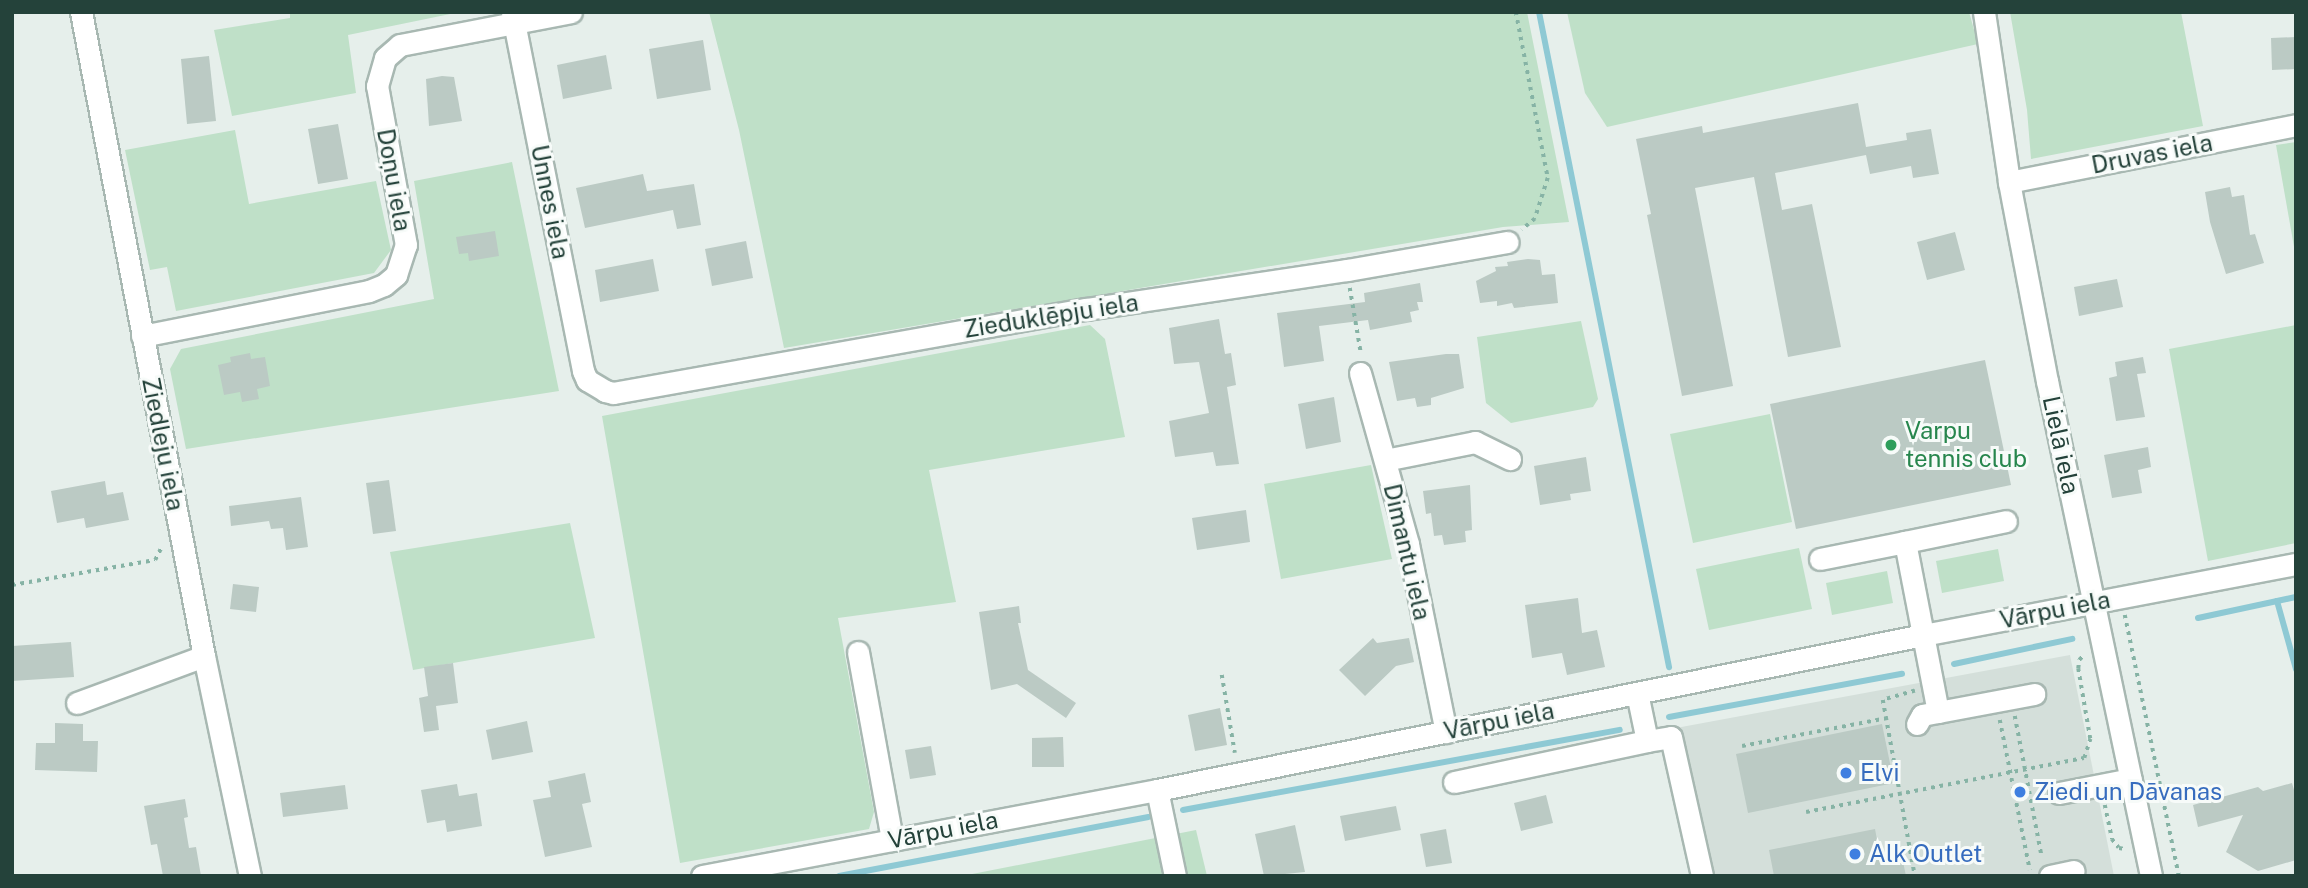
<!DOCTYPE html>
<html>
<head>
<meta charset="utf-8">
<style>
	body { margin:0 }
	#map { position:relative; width:2308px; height:888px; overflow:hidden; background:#e6efeb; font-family:"Public Sans",sans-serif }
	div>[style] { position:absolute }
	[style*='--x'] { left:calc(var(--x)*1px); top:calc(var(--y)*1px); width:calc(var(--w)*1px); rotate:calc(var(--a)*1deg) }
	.built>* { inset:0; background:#d4dfda }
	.green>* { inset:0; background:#bfe0c8 }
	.stream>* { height:6px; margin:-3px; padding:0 3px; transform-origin:3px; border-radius:3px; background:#8ec9d4 }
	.building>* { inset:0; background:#bbcac4 }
	.path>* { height:3.5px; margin-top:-1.75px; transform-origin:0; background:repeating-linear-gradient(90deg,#86b3a5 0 3.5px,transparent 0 8.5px) }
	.roads { filter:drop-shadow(2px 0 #a8b8b2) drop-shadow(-2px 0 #a8b8b2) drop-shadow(0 2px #a8b8b2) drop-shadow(0 -2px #a8b8b2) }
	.minor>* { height:21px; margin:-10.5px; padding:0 10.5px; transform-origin:10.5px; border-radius:10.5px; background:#fff }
	.dots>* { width:19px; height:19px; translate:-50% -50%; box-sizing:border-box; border:4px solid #f7fbf9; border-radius:50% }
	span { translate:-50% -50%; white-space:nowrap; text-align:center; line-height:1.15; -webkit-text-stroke:6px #f7fbf9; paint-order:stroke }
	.street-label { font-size:24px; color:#24423a }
	.leisure-label { font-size:24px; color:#27864d }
	.left { translate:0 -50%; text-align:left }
	.shop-label { font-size:24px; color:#366cbe }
	.frame { position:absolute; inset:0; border:14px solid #24423a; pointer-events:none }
</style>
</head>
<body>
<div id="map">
	<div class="built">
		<i style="clip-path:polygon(2070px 655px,2114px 876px,1693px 876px,1676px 728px)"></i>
	</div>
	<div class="green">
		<i style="clip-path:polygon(290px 12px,460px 12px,348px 35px,356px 93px,232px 116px,214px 30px,290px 18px)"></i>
		<i style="clip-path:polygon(709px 12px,1527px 12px,1569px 222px,1503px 227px,784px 348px,739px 130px)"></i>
		<i style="clip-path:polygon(1567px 12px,1969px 12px,1978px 44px,1607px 127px,1585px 93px)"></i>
		<i style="clip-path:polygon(2010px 12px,2181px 12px,2203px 126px,2031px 159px,2027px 110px)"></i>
		<i style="clip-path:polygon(235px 130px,249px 204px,376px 181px,391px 250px,374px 273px,176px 311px,167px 267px,150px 270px,125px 150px)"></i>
		<i style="clip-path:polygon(2296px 142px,2296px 258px,2276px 145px)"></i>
		<i style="clip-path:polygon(512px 162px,559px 391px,186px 449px,170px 369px,181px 349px,434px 299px,414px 181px)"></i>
		<i style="clip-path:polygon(1581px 321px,1598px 399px,1593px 407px,1511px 423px,1486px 403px,1477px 337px)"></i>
		<i style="clip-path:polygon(1090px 325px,1105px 339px,1125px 437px,929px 470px,956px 602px,838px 618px,874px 812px,869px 829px,680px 863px,602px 416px)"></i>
		<i style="clip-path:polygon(2296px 325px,2296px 543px,2208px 561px,2169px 349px)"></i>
		<i style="clip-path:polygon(1770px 414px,1792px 522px,1693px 543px,1670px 434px)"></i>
		<i style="clip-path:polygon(1371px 465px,1392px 559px,1281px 579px,1264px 484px)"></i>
		<i style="clip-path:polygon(570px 523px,595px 638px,413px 670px,390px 552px)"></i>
		<i style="clip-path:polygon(1799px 548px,1812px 609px,1709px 630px,1696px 569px)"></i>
		<i style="clip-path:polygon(1998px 549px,2004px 581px,1942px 593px,1936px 561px)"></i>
		<i style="clip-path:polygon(1887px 571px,1893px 603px,1832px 615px,1826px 583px)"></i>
		<i style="clip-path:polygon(1196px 830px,1207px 876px,962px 876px)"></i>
	</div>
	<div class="stream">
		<i style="--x:1539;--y:12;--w:668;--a:78.77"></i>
		<i style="--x:2277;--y:601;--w:19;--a:-12"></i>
		<i style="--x:2198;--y:618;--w:81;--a:-12.1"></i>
		<i style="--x:2277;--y:601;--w:71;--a:74.4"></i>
		<i style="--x:1954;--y:664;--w:121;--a:-12"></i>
		<i style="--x:1669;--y:717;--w:237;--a:-10.5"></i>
		<i style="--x:1183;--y:810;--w:444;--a:-10.4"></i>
		<i style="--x:839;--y:876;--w:315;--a:-10.8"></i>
	</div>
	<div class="building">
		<i style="clip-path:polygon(2296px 37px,2296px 69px,2272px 70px,2271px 38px)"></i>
		<i style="clip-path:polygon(703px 40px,711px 90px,657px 99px,649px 49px)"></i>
		<i style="clip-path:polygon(606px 55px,612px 89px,563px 99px,557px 65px)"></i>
		<i style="clip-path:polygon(209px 56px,216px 121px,187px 124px,181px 59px)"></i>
		<i style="clip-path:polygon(442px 76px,454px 77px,462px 121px,429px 126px,426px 79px)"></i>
		<i style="clip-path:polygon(1858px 103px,1866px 147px,1907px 140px,1906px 133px,1931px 129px,1939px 174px,1913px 178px,1911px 166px,1870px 174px,1866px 155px,1775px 173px,1782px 210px,1812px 204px,1841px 347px,1788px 357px,1754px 177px,1695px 188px,1733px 386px,1682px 396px,1647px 215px,1651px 214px,1636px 139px,1702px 126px,1703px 133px)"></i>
		<i style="clip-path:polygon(338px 124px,348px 179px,318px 184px,308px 129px)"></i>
		<i style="clip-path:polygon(643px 174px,647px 191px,694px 184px,701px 225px,677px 229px,673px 210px,585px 228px,576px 188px)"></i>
		<i style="clip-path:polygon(2230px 187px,2232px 197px,2244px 195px,2250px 235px,2255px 234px,2264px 263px,2226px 274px,2210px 222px,2205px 192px)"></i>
		<i style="clip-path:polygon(495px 231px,499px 256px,469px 261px,468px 253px,459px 254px,456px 237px)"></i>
		<i style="clip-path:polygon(1955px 232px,1965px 270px,1927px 280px,1917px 242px)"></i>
		<i style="clip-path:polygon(746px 241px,753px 278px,712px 286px,705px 249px)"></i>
		<i style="clip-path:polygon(653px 259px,659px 291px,600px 302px,595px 270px)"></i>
		<i style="clip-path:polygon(1528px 259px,1540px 260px,1542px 275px,1555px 274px,1558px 303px,1514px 308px,1512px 303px,1497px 306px,1497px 301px,1480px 303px,1476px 281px,1496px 271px,1495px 267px,1508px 266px,1507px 262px)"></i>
		<i style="clip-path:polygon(2117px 279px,2123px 307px,2079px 316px,2074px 287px)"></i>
		<i style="clip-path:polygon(1420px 283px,1423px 302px,1417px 302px,1419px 310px,1410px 312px,1412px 322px,1370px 330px,1368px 320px,1319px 326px,1324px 361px,1284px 367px,1277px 313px,1365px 302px,1364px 293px)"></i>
		<i style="clip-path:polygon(1219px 319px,1225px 354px,1231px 353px,1236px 385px,1227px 387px,1239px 464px,1216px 466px,1213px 452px,1175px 457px,1169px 421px,1209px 413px,1199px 362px,1174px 364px,1169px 328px)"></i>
		<i style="clip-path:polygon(250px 353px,251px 359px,265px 357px,270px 386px,257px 389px,259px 399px,242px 402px,240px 392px,224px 395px,218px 365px,231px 362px,230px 357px)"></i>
		<i style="clip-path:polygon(1446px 354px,1459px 354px,1464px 388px,1431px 398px,1431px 405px,1417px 407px,1415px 398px,1397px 401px,1389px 362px)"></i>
		<i style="clip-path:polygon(2143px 357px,2146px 373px,2137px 374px,2145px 417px,2116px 421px,2109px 378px,2117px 376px,2115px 362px)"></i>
		<i style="clip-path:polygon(1985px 360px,2011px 485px,1796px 529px,1770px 404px)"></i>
		<i style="clip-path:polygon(1334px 397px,1341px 442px,1306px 449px,1298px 404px)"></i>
		<i style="clip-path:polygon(2148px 447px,2151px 467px,2138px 470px,2142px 493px,2112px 498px,2104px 455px)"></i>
		<i style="clip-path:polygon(1586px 457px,1591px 491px,1570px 494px,1571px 500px,1540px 505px,1534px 466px)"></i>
		<i style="clip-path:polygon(389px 480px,396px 531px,373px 534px,366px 483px)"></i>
		<i style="clip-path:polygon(105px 481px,107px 495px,123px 492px,129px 520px,86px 528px,84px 518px,57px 523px,51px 491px)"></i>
		<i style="clip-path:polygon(1470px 485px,1472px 530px,1465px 531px,1466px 542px,1444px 545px,1442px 535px,1434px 536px,1431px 513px,1426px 514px,1423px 491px)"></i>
		<i style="clip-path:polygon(301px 497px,308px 547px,286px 550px,283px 528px,271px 529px,269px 521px,231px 526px,229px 506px)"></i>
		<i style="clip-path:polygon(1246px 510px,1250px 542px,1197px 550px,1192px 518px)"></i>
		<i style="clip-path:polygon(233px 584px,259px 587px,256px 612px,230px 609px)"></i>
		<i style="clip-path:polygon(1578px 598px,1582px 633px,1597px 630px,1605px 667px,1567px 675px,1562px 653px,1532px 658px,1525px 605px)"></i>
		<i style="clip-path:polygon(1019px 606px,1021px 623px,1018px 623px,1028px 670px,1076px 703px,1066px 718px,1017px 684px,991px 690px,979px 612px)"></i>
		<i style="clip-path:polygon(1373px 638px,1377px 643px,1409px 638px,1414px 662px,1396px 666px,1365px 696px,1339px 670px)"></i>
		<i style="clip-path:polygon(71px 642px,74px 677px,12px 681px,12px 646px)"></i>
		<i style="clip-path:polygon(453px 663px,458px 703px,436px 706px,439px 730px,424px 732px,419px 698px,428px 696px,424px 667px)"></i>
		<i style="clip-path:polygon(1220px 708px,1227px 745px,1195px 751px,1188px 715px)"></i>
		<i style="clip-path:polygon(527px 721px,533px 752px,492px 760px,486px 730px)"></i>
		<i style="clip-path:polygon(55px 723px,83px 724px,83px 741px,98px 741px,97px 772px,35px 770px,36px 743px,55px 743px)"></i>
		<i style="clip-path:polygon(1882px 724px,1894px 783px,1748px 813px,1736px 754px)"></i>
		<i style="clip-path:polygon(1063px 737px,1064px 767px,1032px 767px,1032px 738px)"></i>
		<i style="clip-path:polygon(931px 746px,936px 775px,910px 779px,905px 750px)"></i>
		<i style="clip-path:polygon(585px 773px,591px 802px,582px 804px,592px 847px,545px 857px,533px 800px,551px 797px,548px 781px)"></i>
		<i style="clip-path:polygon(2292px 783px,2296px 797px,2296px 860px,2258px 871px,2226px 852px,2243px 815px,2198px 827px,2193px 805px,2258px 787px,2263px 791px)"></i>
		<i style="clip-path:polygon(457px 784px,459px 796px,477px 793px,482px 826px,447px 832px,445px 820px,427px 823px,421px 790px)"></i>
		<i style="clip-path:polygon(345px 785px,348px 809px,283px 817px,280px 793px)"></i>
		<i style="clip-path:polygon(1546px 795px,1553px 823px,1521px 831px,1514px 803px)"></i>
		<i style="clip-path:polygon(185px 799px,188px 817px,184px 818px,189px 848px,196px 847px,201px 876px,163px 876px,157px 844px,151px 845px,144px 806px)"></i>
		<i style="clip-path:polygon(1396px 806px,1401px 830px,1345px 841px,1340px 816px)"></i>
		<i style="clip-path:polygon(1295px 825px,1305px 872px,1264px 876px,1255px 834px)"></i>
		<i style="clip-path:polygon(1446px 829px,1452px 863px,1426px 867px,1420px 834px)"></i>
		<i style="clip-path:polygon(1875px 829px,1881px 861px,1902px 857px,1906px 876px,1774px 876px,1769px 850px)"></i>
	</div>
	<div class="path">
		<i style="--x:1516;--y:12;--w:169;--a:79.1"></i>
		<i style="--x:1548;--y:178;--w:43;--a:107.6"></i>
		<i style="--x:1535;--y:219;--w:17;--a:140"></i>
		<i style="--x:1350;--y:288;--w:66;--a:80.4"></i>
		<i style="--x:12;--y:585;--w:145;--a:-9.9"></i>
		<i style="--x:155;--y:560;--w:13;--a:-63"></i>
		<i style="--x:2125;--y:615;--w:267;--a:78.3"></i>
		<i style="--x:1222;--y:675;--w:79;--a:80.5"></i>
		<i style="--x:1915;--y:691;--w:33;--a:164"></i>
		<i style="--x:1883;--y:700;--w:179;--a:79.7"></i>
		<i style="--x:2015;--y:716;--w:144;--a:79.2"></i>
		<i style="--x:2000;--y:720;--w:153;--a:78.7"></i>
		<i style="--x:1742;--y:746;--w:148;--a:-10.9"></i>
		<i style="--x:2105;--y:805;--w:35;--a:78"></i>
		<i style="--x:2112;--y:839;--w:11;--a:52"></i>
		<i style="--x:2119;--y:848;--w:6;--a:9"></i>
		<i style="--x:1806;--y:812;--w:283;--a:-11"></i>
		<i style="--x:2084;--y:758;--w:20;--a:-72"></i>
		<i style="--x:2090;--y:739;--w:71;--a:-99.7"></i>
		<i style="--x:2078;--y:669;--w:9;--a:-84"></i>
		<i style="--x:2079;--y:660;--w:7;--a:-45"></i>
	</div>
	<div class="roads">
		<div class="minor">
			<i style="--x:81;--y:12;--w:656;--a:79.19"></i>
			<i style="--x:204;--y:656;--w:225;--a:78.2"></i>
			<i style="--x:512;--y:12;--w:366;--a:78.8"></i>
			<i style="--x:583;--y:371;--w:10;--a:66"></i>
			<i style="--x:587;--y:380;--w:21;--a:31"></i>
			<i style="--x:605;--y:391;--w:8;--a:14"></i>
			<i style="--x:613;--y:393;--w:480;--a:-10.1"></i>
			<i style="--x:1086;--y:309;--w:264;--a:-8.5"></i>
			<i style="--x:1347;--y:270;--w:163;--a:-9.9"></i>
			<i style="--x:1984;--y:12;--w:172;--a:81.6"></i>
			<i style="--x:2009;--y:182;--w:203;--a:79.2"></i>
			<i style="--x:2047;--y:381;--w:506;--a:78.13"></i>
			<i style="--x:2009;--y:182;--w:293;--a:-11.2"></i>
			<i style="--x:142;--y:336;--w:231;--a:-11.2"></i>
			<i style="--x:369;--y:291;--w:16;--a:-22"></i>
			<i style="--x:384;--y:285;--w:16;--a:-40"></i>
			<i style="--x:396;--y:275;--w:32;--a:-72"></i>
			<i style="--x:406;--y:245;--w:162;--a:-100.3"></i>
			<i style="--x:377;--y:86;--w:29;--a:-74"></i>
			<i style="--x:385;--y:58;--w:20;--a:-41"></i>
			<i style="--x:400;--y:45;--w:174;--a:-10.9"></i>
			<i style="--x:1360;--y:373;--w:178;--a:74.3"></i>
			<i style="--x:1408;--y:544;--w:192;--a:78.6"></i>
			<i style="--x:1385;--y:460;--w:92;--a:-11.3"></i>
			<i style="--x:1475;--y:442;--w:39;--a:26"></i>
			<i style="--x:1820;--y:559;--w:87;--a:-11.3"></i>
			<i style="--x:858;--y:652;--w:191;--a:79.7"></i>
			<i style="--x:1637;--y:693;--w:49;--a:78.2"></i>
			<i style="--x:1647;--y:741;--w:24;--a:-9"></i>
			<i style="--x:1671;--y:737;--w:142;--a:77.4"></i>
			<i style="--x:77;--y:703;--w:135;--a:-20.3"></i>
			<i style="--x:1938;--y:712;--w:98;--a:-10.6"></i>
			<i style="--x:1917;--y:724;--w:10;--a:-61"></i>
			<i style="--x:1922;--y:715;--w:16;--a:-11"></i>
			<i style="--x:1938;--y:712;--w:173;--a:-101"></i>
			<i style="--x:1905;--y:542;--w:103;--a:-11.7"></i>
			<i style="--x:1454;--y:782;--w:197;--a:-12"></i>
			<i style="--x:1157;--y:790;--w:88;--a:78.2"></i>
			<i style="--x:2059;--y:793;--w:73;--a:-11"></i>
			<i style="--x:702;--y:876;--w:463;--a:-10.7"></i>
			<i style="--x:1157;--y:790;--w:782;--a:-11.44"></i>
			<i style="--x:1923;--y:635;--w:380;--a:-10.8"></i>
			<i style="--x:2050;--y:876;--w:24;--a:-12"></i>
		</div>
	</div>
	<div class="dots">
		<i style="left:1891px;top:445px;background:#2e9e5b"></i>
		<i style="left:1846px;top:773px;background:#3f7fe0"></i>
		<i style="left:2020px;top:792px;background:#3f7fe0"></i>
		<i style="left:1855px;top:854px;background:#3f7fe0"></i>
	</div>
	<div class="street-label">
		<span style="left:2152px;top:154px;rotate:-11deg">Druvas iela</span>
		<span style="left:394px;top:180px;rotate:80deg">Doņu iela</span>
		<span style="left:550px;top:202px;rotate:79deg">Unnes iela</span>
		<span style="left:1051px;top:316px;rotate:-9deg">Zieduklēpju iela</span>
		<span style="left:163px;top:444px;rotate:79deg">Ziedleju iela</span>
		<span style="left:2061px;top:445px;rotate:78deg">Lielā iela</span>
		<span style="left:1407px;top:552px;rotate:77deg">Dimantu iela</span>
		<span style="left:2055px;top:610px;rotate:-11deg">Vārpu iela</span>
		<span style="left:1499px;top:721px;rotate:-11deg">Vārpu iela</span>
		<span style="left:943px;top:830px;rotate:-11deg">Vārpu iela</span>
	</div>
	<div class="leisure-label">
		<span class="left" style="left:1905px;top:445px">Varpu<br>tennis club</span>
	</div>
	<div class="shop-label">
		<span class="left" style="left:1860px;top:773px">Elvi</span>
		<span class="left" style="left:2034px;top:792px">Ziedi un Dāvanas</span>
		<span class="left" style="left:1869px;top:854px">Alk Outlet</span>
	</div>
	<div class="frame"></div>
</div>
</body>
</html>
